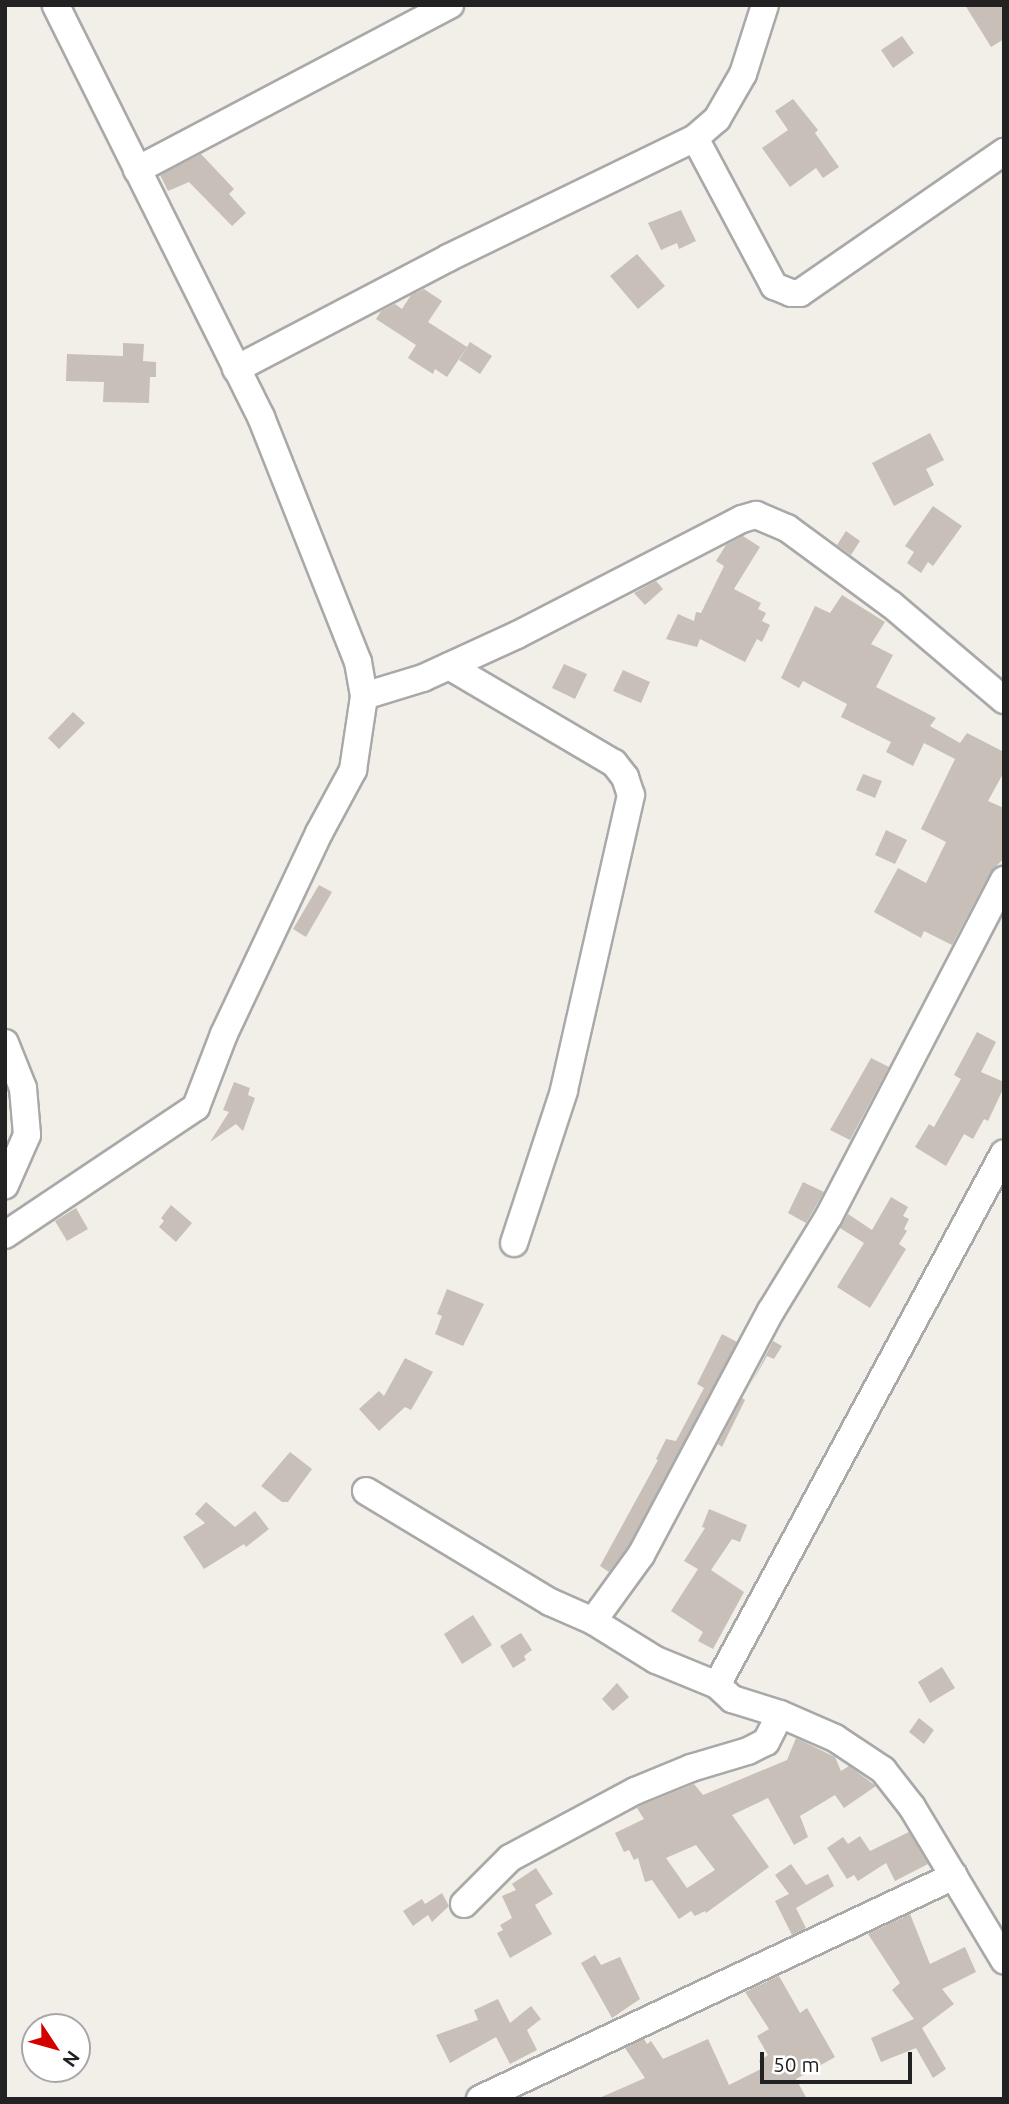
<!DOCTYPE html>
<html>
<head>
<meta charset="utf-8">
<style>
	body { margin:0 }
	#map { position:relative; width:1009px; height:2104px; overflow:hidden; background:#f2efe9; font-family:Ubuntu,sans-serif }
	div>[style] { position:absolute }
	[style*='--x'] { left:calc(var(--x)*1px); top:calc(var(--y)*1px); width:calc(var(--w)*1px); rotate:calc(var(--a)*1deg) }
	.building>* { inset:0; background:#c7bfb8 }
	.roads { filter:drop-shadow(2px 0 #a9a9a9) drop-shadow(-2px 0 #a9a9a9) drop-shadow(0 2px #a9a9a9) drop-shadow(0 -2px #a9a9a9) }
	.minor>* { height:26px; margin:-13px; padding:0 13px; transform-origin:13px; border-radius:13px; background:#fff }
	span { translate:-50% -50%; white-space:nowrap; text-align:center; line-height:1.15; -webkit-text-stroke:5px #fff; paint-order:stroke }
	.frame { position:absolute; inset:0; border:7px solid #222; pointer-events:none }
	.north { position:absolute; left:21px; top:2013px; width:70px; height:70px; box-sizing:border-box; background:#fff; border:2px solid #a7a7a7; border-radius:50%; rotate:126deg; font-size:19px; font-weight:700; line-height:28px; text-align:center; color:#222 }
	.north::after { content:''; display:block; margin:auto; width:24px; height:32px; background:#d40000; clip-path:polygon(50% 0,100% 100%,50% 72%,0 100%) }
	.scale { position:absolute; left:760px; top:2052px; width:152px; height:32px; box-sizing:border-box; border:4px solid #222; border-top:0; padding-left:9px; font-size:21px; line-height:24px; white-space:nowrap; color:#222; -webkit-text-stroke:5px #fff; paint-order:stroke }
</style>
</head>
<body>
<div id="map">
	<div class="building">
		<i style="clip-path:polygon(965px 5px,1004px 5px,1004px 39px,991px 47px)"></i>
		<i style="clip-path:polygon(902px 36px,914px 53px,893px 68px,881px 50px)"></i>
		<i style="clip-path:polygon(793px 99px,818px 130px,815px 133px,839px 167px,823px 178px,816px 168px,790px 187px,762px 148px,788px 130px,775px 111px)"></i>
		<i style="clip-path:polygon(201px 154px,234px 189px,229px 194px,246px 213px,232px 226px,189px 182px,168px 191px,160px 175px)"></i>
		<i style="clip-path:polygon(681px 210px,696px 241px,679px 249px,677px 243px,661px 250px,648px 223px)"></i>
		<i style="clip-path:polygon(637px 254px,665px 286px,638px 309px,610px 276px)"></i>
		<i style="clip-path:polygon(424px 289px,442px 301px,428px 322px,467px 347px,447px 377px,435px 369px,433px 374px,408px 358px,416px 345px,376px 319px,381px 311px,395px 304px,402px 309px,411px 295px)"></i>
		<i style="clip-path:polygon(470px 342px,492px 356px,480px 374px,459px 360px)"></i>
		<i style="clip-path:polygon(123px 343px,144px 344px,143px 361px,156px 362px,156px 377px,150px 377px,149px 403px,103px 402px,104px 382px,66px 381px,67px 354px,123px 356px)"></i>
		<i style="clip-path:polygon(930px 433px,944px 460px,926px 469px,934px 485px,894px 506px,872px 463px)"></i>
		<i style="clip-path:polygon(933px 506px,962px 526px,933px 566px,928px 562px,921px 573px,907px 563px,914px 552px,905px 546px)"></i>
		<i style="clip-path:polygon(846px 531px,860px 541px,851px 555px,837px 545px)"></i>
		<i style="clip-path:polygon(743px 536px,760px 547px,734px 589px,761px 603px,758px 609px,766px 613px,762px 621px,770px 625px,762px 642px,757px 639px,745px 662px,700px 639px,697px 647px,666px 639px,678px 614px,694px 621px,696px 612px,701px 613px,724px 566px,716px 561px,726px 545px)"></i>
		<i style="clip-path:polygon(656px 581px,663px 589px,645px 605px,634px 593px)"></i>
		<i style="clip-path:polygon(842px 595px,885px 622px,871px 644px,893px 655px,876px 687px,936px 718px,930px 726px,960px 743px,967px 733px,1004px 752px,1004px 772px,988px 801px,1004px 808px,1004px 858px,990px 873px,952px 945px,924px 931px,921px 938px,874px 912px,898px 868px,926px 883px,946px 842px,921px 829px,955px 759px,924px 743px,913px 766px,886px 752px,891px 742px,841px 717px,847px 704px,803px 681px,799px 688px,781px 678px,815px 606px,830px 613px)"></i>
		<i style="clip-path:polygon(564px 664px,587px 674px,575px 699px,552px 688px)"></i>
		<i style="clip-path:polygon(623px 670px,650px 682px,641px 703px,613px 691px)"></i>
		<i style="clip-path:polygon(73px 712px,85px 723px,59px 749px,48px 738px)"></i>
		<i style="clip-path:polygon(863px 774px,882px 781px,875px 798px,856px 790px)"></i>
		<i style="clip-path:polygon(886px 830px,907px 840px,895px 864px,875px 855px)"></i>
		<i style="clip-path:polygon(319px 885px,332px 892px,306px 937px,293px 929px)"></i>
		<i style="clip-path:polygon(977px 1032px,996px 1042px,981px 1072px,1004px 1082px,1004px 1087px,988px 1121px,984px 1119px,973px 1139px,964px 1134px,946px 1166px,915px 1147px,929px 1124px,934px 1127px,961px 1079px,954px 1075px)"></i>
		<i style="clip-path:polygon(871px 1058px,889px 1067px,850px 1140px,830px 1130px)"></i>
		<i style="clip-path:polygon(234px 1082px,250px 1088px,248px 1095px,255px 1098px,243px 1131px,236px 1124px,210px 1142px,229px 1112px,223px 1110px)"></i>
		<i style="clip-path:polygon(803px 1182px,824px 1192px,806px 1223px,788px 1213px)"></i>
		<i style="clip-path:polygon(891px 1197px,908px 1207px,903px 1216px,909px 1219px,904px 1229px,907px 1231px,899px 1244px,906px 1249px,870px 1308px,837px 1287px,864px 1243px,840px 1228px,848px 1214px,872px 1230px)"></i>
		<i style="clip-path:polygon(171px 1205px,192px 1223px,176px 1242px,159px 1227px,164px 1221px,161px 1218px)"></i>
		<i style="clip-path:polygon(76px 1208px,88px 1229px,67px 1241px,55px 1221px)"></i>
		<i style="clip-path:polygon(447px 1289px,484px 1304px,463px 1346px,435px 1334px,442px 1316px,437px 1314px)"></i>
		<i style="clip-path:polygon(722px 1334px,737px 1342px,628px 1547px,609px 1572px,600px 1566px,658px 1460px,656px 1459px,666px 1439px,676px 1441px,704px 1388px,697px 1384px)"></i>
		<i style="clip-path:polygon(773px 1341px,782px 1346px,774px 1359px,767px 1356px,750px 1386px)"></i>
		<i style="clip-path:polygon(405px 1358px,433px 1372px,411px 1410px,405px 1407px,379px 1431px,359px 1409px,379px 1391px,384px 1396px)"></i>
		<i style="clip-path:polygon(742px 1398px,745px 1400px,722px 1447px,718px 1444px)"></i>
		<i style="clip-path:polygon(290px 1452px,312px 1469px,288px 1502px,282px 1502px,261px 1486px)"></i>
		<i style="clip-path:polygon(206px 1502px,235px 1527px,255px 1511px,269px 1529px,246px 1547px,244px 1544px,204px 1569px,183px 1537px,205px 1523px,195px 1514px)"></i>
		<i style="clip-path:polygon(709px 1509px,747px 1525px,740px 1542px,732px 1539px,711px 1570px,744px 1592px,713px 1649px,698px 1641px,703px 1632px,671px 1611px,698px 1569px,684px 1561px,705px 1528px,702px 1527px)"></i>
		<i style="clip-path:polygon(473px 1615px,492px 1645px,462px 1664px,444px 1634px)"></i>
		<i style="clip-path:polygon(521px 1633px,532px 1650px,524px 1656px,526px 1660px,513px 1668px,500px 1646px)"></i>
		<i style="clip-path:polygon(942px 1667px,955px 1688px,930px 1703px,918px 1682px)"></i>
		<i style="clip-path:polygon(617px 1683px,629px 1697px,613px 1711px,602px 1699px)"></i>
		<i style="clip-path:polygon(919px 1718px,934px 1730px,924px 1744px,909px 1732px)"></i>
		<i style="clip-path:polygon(evenodd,796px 1738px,835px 1757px,841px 1771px,849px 1766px,876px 1786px,844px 1808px,835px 1795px,800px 1816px,808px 1837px,794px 1845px,768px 1798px,732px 1815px,769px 1867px,706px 1913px,705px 1911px,695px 1916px,691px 1911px,679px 1919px,652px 1880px,645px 1882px,638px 1858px,634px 1860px,629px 1850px,624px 1852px,615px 1833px,644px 1819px,637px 1808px,642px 1805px,694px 1784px,703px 1795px,787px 1760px,796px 1738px,696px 1845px,715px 1870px,687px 1888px,666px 1858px,696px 1845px)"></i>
		<i style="clip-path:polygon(909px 1832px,928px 1864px,895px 1881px,886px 1863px,858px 1881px,854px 1875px,847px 1879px,827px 1848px,843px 1837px,848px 1844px,860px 1836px,870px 1851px)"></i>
		<i style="clip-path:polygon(791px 1864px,806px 1885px,828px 1874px,834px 1886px,796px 1908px,806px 1928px,792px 1935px,775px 1901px,789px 1894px,775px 1875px)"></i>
		<i style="clip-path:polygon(536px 1868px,553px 1894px,535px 1905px,552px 1934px,510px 1958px,497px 1933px,503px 1930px,500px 1925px,512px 1918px,502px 1896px,516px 1890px,512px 1884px)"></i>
		<i style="clip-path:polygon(442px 1893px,449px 1906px,432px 1922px,428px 1915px,413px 1926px,403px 1911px,422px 1899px,425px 1904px)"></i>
		<i style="clip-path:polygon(910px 1914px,930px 1964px,965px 1947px,976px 1972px,942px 1989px,954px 2004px,922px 2028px,946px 2069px,933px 2078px,916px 2048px,881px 2062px,871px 2038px,914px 2019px,892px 1990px,900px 1983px,868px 1934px)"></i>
		<i style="clip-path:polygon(595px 1955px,601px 1965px,620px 1957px,640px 1999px,612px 2018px,581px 1963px)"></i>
		<i style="clip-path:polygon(779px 1976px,800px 2013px,807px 2008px,835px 2057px,796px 2079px,807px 2099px,597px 2099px,645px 2078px,625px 2048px,644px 2039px,647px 2044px,651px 2041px,663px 2059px,708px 2039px,729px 2085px,763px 2068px,759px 2061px,768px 2055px,757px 2036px,769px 2029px,745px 1992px)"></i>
		<i style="clip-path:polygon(498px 1999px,510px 2023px,531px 2006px,541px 2019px,527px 2030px,537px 2050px,510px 2064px,496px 2037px,450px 2063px,436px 2035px,478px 2020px,474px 2010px)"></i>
	</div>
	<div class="roads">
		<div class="minor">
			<i style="--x:695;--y:138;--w:168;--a:61.9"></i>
			<i style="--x:774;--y:286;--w:18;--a:22"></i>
			<i style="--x:791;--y:293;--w:9;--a:0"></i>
			<i style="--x:800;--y:293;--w:248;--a:-34.7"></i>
			<i style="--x:137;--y:170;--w:354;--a:-27.8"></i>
			<i style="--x:236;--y:369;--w:239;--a:-27.6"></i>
			<i style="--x:448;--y:258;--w:275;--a:-25.9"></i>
			<i style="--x:695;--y:138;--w:29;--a:-41"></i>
			<i style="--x:717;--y:119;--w:52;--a:-60"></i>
			<i style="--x:743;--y:74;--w:72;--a:-72.3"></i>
			<i style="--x:449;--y:666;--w:191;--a:30.5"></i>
			<i style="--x:614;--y:763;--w:18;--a:52"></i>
			<i style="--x:625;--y:777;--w:19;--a:72"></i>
			<i style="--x:631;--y:795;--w:303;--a:102.8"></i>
			<i style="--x:564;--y:1091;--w:160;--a:108.2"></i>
			<i style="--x:364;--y:696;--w:62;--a:-17"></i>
			<i style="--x:423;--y:678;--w:103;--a:-24.6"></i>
			<i style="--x:517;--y:635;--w:253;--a:-27.3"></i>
			<i style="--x:742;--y:519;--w:15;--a:-16"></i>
			<i style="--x:756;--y:515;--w:34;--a:23"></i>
			<i style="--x:787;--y:528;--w:130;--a:36.3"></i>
			<i style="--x:892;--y:605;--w:147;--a:40.3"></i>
			<i style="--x:5;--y:1043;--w:48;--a:68.2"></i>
			<i style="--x:23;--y:1088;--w:47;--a:85.1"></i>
			<i style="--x:27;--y:1135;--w:55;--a:113.7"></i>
			<i style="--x:5;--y:1235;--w:230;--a:-33.8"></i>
			<i style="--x:196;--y:1107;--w:78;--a:-69"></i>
			<i style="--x:224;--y:1034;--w:222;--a:-64.7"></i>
			<i style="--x:319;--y:833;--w:72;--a:-61.6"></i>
			<i style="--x:353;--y:770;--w:75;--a:-81.5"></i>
			<i style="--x:364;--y:696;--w:35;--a:-100"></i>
			<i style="--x:358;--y:662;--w:264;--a:-111.6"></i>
			<i style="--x:261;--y:417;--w:460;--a:-116.5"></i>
			<i style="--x:366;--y:1491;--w:215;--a:31.1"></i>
			<i style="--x:550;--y:1602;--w:47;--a:23.8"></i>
			<i style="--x:593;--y:1621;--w:74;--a:31.8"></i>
			<i style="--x:656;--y:1660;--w:66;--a:22.3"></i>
			<i style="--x:717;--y:1685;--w:21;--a:43"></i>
			<i style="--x:732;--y:1699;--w:50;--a:17.4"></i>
			<i style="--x:780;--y:1714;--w:60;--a:23.6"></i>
			<i style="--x:835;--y:1738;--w:58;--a:33.7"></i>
			<i style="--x:883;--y:1770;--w:47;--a:51.9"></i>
			<i style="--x:912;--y:1807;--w:179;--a:59"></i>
			<i style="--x:593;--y:1621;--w:82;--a:-54"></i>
			<i style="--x:641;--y:1555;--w:276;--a:-62"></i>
			<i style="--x:771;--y:1311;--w:111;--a:-58.6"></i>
			<i style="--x:829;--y:1216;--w:379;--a:-62.5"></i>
			<i style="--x:717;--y:1685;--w:604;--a:-61.65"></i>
			<i style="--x:464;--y:1904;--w:65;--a:-45"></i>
			<i style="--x:510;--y:1858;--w:142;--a:-28.2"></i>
			<i style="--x:635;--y:1791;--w:61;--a:-22.3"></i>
			<i style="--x:691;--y:1768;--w:59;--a:-16.6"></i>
			<i style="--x:748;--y:1751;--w:20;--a:-27"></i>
			<i style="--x:766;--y:1742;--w:31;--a:-63"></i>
			<i style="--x:480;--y:2099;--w:524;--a:-25.2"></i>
		</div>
	</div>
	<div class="frame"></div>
	<div class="north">N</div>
	<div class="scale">50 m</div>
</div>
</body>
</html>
